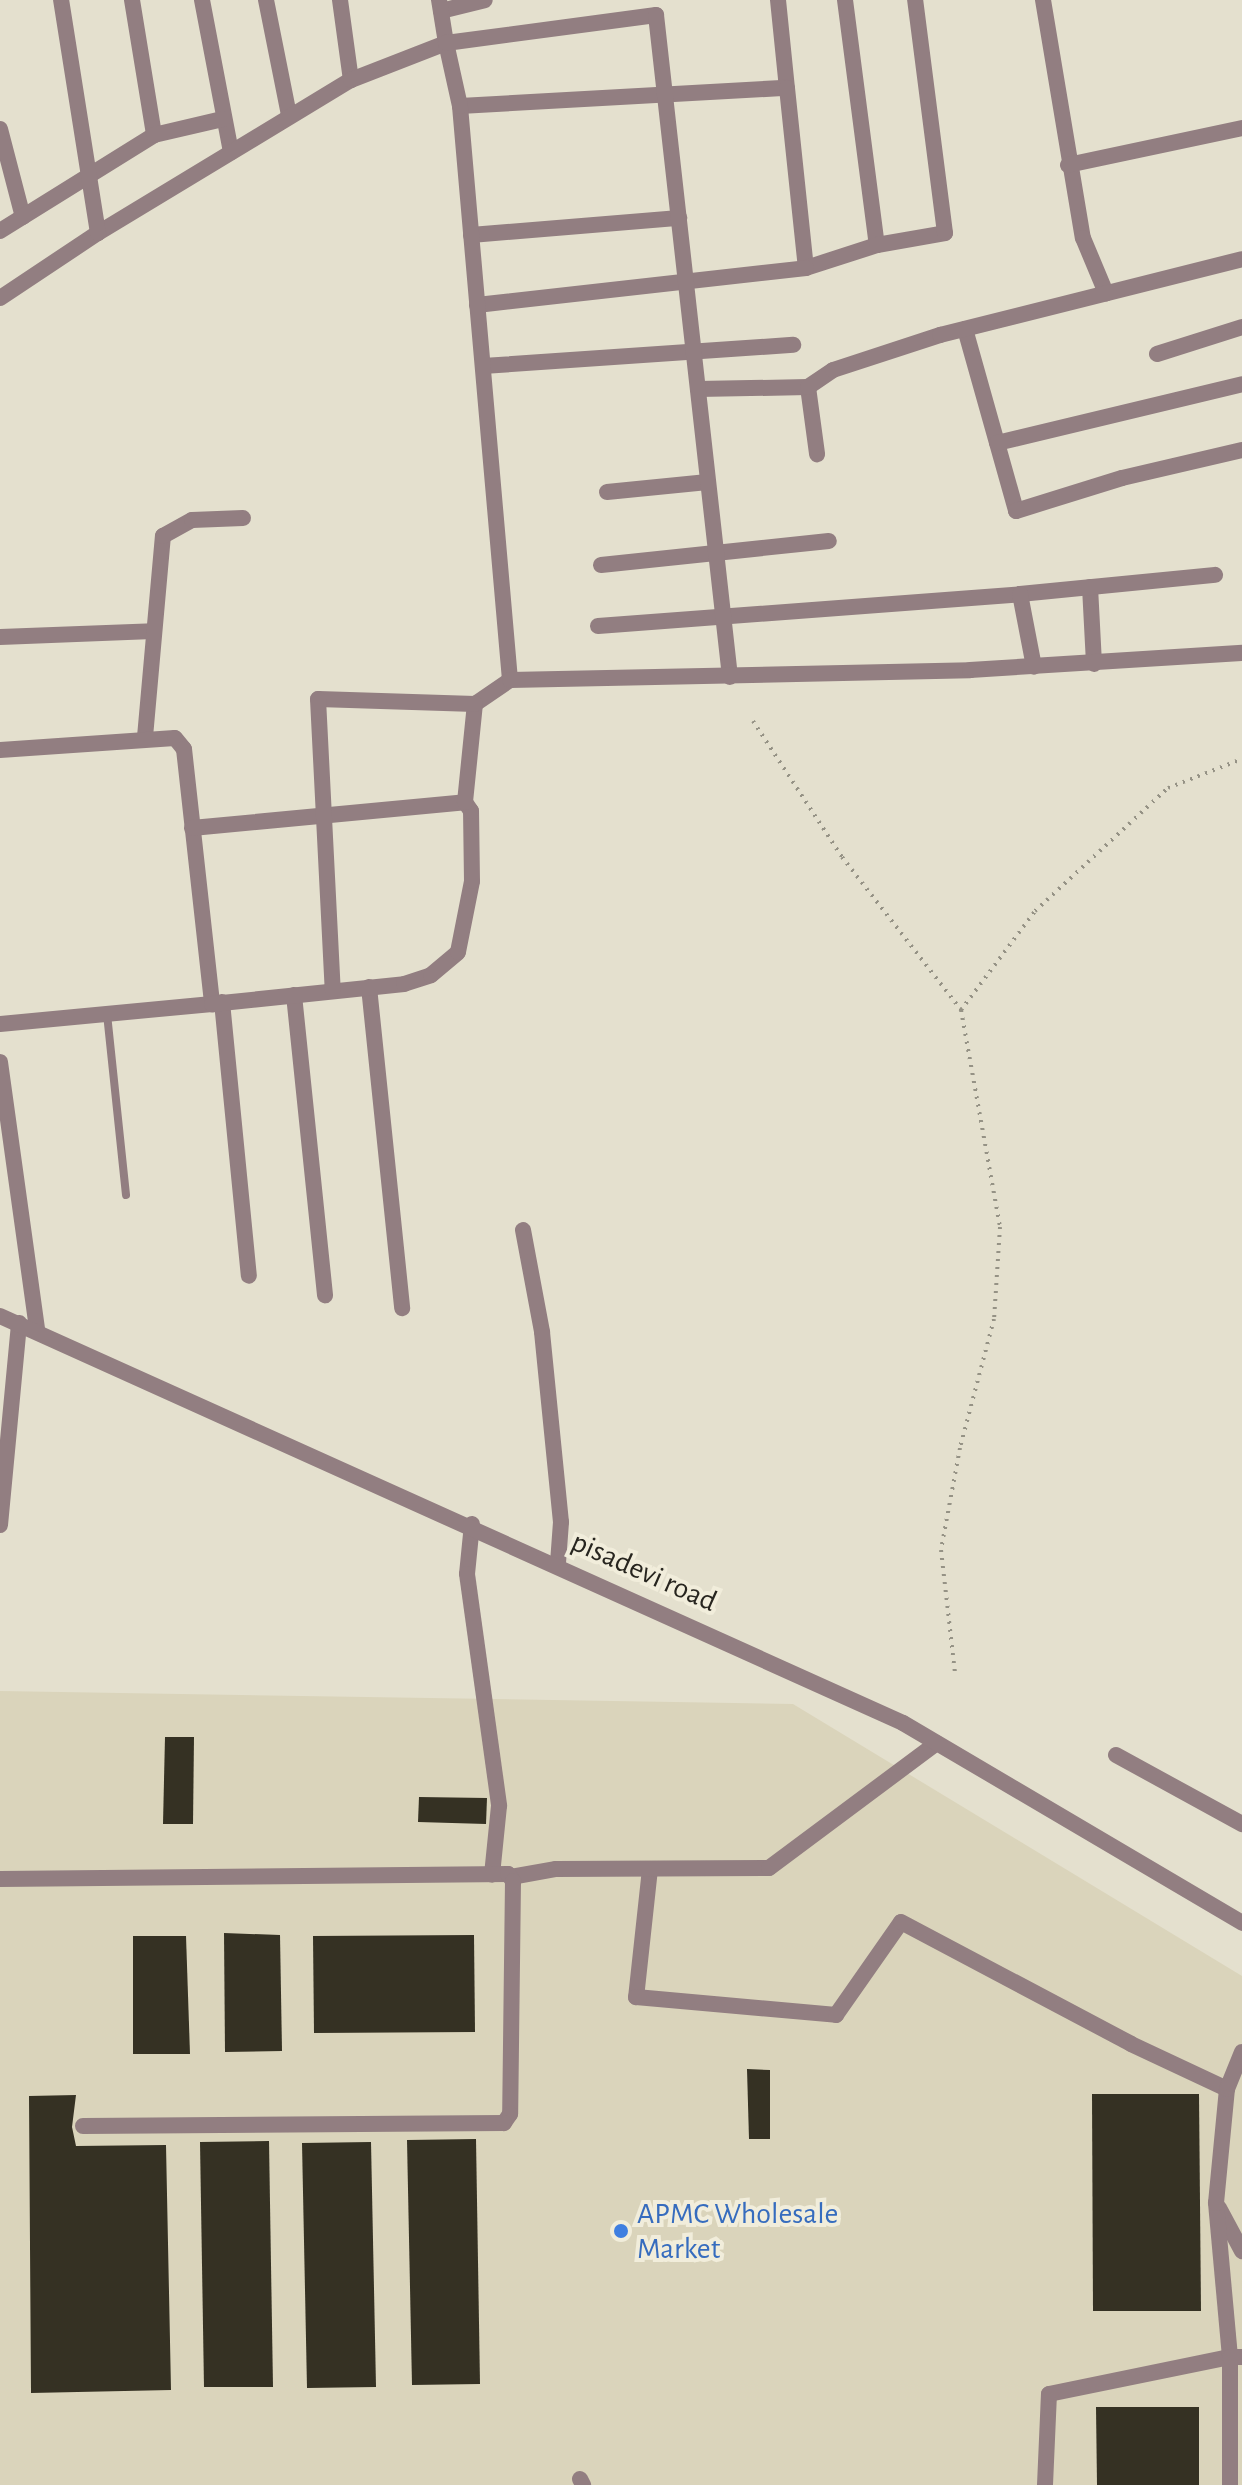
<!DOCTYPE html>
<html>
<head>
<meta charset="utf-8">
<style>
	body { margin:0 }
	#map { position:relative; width:1242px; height:2485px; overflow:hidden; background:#e4e0ce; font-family:"Alegreya Sans",sans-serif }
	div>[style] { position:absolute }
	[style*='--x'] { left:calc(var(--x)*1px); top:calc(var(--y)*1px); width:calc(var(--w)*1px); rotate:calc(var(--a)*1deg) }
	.built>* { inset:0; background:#dad4bb }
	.building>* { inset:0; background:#353123 }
	.path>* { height:4px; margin-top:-2px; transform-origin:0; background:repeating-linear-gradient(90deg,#959285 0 2px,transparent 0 8px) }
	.service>* { height:8px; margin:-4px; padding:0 4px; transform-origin:4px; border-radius:4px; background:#927e81 }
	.minor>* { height:16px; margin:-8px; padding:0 8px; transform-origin:8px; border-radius:8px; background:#927e81 }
	.tertiary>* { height:16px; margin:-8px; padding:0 8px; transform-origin:8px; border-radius:8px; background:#927e81 }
	.dots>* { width:22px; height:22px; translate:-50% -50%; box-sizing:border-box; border:4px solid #f1eddb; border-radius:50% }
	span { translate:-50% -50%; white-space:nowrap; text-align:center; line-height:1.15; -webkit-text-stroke:8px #f1eddb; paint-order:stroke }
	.street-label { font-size:30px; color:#27251f }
	.shop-label { font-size:30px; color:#366cbe }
	.left { translate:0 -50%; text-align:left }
</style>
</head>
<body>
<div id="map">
	<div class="built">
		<i style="clip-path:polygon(0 1691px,793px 1704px,1242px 1976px,1242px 2485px,0 2485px)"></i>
	</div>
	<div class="building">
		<i style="clip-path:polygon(165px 1737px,194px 1737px,193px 1824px,163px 1824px)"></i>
		<i style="clip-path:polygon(419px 1797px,487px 1798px,486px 1824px,418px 1822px)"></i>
		<i style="clip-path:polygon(224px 1933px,280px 1935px,282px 2051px,225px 2052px)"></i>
		<i style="clip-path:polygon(474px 1935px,475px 2032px,314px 2033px,313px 1936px)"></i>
		<i style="clip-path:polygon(133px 1936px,186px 1936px,190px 2054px,133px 2054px)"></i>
		<i style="clip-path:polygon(747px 2069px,770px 2070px,770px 2139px,749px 2139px)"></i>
		<i style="clip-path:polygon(1092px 2094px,1199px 2094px,1201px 2311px,1093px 2311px)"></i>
		<i style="clip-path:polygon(76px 2095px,72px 2127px,76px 2146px,166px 2145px,171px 2390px,31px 2393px,29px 2096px)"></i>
		<i style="clip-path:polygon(476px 2139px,480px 2384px,412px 2385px,407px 2140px)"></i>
		<i style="clip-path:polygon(269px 2141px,273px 2387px,204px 2387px,200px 2142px)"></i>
		<i style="clip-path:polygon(371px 2142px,376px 2387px,307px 2388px,302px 2143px)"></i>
		<i style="clip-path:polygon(1096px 2407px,1199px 2407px,1199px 2485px,1097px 2485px)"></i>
	</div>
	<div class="path">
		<i style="--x:753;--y:721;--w:163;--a:56.8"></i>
		<i style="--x:842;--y:857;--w:194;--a:52.1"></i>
		<i style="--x:961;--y:1010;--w:220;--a:79.8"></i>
		<i style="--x:1000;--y:1227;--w:92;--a:93.7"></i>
		<i style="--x:994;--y:1319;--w:133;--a:104.8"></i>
		<i style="--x:960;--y:1448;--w:104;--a:100.6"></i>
		<i style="--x:941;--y:1550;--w:124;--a:83.5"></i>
		<i style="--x:961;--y:1010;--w:124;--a:-53.2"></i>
		<i style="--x:1035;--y:911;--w:181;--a:-42.8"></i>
		<i style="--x:1168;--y:788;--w:79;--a:-21.4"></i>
	</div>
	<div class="service">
		<i style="--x:107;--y:1014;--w:182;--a:84"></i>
	</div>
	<div class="minor">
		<i style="--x:132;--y:0;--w:137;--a:80.7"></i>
		<i style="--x:202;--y:0;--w:155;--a:79.2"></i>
		<i style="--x:266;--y:0;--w:117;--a:78.7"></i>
		<i style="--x:340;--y:0;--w:81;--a:82.2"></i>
		<i style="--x:778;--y:0;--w:88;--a:84.2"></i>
		<i style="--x:845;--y:0;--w:247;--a:82.6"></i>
		<i style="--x:1043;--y:0;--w:241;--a:80.5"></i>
		<i style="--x:1083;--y:238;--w:60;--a:67.3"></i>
		<i style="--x:441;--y:11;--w:45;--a:-14"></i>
		<i style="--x:460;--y:106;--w:327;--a:-3.2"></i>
		<i style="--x:787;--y:88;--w:181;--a:84"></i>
		<i style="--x:806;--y:268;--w:75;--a:-17.9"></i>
		<i style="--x:877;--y:245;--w:69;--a:-10"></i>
		<i style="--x:945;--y:233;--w:235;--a:-97.3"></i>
		<i style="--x:0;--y:129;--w:91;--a:75.4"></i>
		<i style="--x:1068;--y:165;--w:178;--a:-12"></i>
		<i style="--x:0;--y:231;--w:181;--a:-31.9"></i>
		<i style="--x:154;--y:135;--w:71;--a:-13.1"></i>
		<i style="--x:98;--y:233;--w:296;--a:-31.2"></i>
		<i style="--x:351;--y:80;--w:102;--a:-21.3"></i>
		<i style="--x:446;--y:43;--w:44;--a:-99.2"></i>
		<i style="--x:471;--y:235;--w:209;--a:-4.7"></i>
		<i style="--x:0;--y:298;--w:118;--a:-33.6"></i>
		<i style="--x:98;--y:233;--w:236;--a:-99"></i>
		<i style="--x:477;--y:305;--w:331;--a:-6.4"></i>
		<i style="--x:965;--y:329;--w:189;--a:74.3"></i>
		<i style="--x:1016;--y:511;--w:111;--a:-17.3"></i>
		<i style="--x:1122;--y:478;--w:123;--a:-13.1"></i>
		<i style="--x:1157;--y:354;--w:89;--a:-17.6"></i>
		<i style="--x:483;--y:366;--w:311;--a:-3.9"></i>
		<i style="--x:808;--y:387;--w:68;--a:82.3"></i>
		<i style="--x:698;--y:389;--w:110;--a:-1"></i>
		<i style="--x:808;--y:387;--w:30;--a:-34"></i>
		<i style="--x:833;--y:370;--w:113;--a:-18.1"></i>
		<i style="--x:940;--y:335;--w:311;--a:-14.1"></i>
		<i style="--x:997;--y:443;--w:252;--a:-13.5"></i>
		<i style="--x:607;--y:492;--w:101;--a:-5.7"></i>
		<i style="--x:601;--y:565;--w:229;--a:-6"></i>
		<i style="--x:1090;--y:587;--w:77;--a:87"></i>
		<i style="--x:1020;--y:594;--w:196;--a:-5.6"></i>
		<i style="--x:598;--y:626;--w:423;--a:-4.3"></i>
		<i style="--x:1020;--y:594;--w:74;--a:79.1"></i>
		<i style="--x:0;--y:637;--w:153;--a:-2.2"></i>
		<i style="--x:510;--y:680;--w:576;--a:-94.98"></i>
		<i style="--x:460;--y:106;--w:65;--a:-102.5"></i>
		<i style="--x:446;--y:43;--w:212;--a:-7.6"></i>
		<i style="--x:656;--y:15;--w:666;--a:83.62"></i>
		<i style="--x:475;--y:704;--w:42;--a:-34.4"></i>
		<i style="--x:510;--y:680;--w:460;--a:-1.2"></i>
		<i style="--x:970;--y:670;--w:273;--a:-3.6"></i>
		<i style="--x:145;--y:737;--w:202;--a:-84.9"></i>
		<i style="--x:163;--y:536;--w:33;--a:-29"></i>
		<i style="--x:192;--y:520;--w:51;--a:-2.2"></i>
		<i style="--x:0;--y:750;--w:175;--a:-3.9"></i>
		<i style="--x:175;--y:738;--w:14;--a:51"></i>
		<i style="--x:184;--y:749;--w:257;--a:83.7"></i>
		<i style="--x:192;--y:828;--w:274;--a:-5.4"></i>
		<i style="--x:369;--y:987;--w:323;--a:84.1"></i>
		<i style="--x:294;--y:995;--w:302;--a:84.1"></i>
		<i style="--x:222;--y:1002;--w:275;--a:84.4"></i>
		<i style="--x:0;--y:1024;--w:213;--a:-5.4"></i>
		<i style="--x:212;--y:1004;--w:193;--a:-5.9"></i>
		<i style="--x:404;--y:984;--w:28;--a:-18"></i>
		<i style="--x:431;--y:975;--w:35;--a:-40"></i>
		<i style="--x:458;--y:952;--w:72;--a:-78.8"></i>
		<i style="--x:472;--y:881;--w:70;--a:-90.8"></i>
		<i style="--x:471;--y:811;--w:11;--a:-124"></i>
		<i style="--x:465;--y:802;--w:99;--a:-84.2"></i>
		<i style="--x:475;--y:704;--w:157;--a:-178.2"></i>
		<i style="--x:318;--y:699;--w:292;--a:87.1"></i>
		<i style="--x:0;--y:1062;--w:271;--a:82.1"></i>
		<i style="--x:523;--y:1230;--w:104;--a:79.4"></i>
		<i style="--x:542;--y:1332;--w:191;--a:84.3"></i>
		<i style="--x:561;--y:1522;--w:41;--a:94.2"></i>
		<i style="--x:472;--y:1524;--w:50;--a:95.7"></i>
		<i style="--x:467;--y:1574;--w:234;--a:82.1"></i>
		<i style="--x:499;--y:1806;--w:69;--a:95.8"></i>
		<i style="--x:0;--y:1525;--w:203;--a:-84.6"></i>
		<i style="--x:1116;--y:1755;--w:144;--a:28.7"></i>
		<i style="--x:650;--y:1869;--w:129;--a:96.2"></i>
		<i style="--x:636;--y:1997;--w:201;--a:5.1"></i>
		<i style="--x:836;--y:2015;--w:113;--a:-55"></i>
		<i style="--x:901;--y:1922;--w:260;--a:27.9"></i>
		<i style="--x:1131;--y:2044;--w:106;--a:25.1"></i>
		<i style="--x:511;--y:1877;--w:46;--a:-10.1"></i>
		<i style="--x:556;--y:1869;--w:213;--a:-0.3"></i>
		<i style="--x:769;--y:1868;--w:209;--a:-36.7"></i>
		<i style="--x:0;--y:1879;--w:508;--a:-0.56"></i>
		<i style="--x:508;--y:1874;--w:9;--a:54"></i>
		<i style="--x:513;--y:1881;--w:233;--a:90.7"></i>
		<i style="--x:510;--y:2114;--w:11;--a:124"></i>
		<i style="--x:504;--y:2123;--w:421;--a:179.6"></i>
		<i style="--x:1219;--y:2208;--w:49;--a:61.9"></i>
		<i style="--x:580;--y:2479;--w:7;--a:63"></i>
		<i style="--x:1045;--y:2485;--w:91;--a:-87.5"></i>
		<i style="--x:1049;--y:2394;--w:185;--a:-11.6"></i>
		<i style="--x:1230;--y:2357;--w:155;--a:-95.2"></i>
		<i style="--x:1216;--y:2203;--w:115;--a:-84.5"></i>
		<i style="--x:1227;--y:2089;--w:40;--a:-68"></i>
		<i style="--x:1230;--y:2485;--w:128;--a:-90"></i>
		<i style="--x:1230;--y:2357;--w:12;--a:0"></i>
	</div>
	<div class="tertiary">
		<i style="--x:0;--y:1316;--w:990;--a:24.26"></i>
		<i style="--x:903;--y:1723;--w:394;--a:30.5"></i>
	</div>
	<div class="dots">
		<i style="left:621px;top:2231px;background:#3f7fe0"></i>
	</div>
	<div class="street-label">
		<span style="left:644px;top:1572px;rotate:24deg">pisadevi road</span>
	</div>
	<div class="shop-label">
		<span class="left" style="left:637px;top:2231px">APMC Wholesale<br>Market</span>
	</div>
</div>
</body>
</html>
